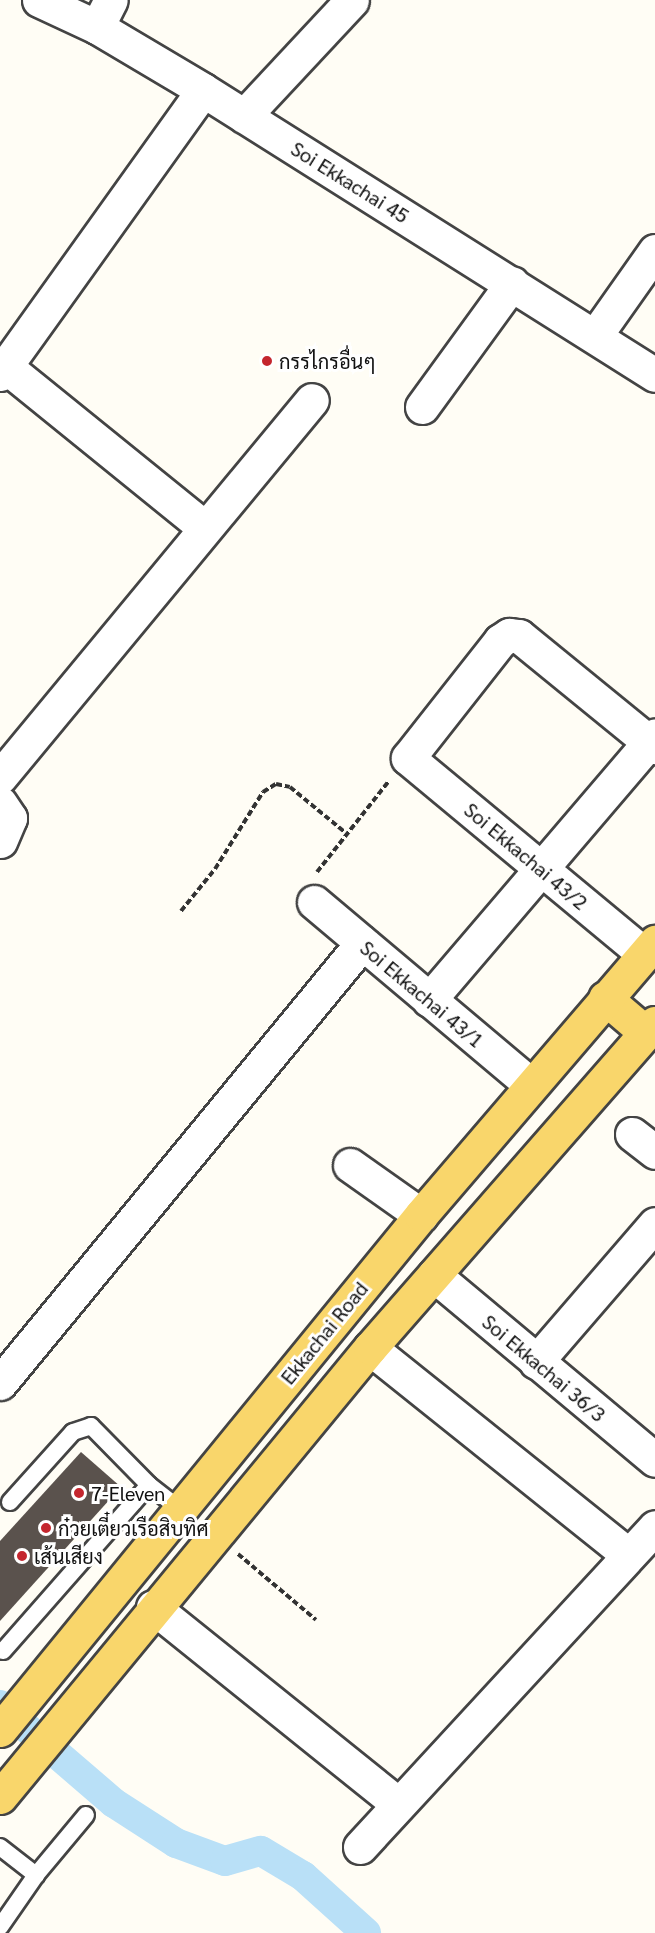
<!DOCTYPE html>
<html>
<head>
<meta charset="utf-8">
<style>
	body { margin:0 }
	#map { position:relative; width:655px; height:1933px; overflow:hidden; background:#fffdf5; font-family:Georgia,Sarabun,serif }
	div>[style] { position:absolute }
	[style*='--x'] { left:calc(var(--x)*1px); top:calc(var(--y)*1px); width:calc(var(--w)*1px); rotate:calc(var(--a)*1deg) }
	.canal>* { height:30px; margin:-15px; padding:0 15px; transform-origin:15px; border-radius:15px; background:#b9e0f7 }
	.building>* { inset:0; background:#5a524d }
	.path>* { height:4px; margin-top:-2px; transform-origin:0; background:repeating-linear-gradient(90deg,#333 0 6px,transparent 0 9px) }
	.roads { filter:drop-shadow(2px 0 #444) drop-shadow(-2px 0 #444) drop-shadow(0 2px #444) drop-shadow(0 -2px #444) }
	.lane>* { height:16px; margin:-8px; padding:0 8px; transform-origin:8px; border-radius:8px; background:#fff }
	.street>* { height:33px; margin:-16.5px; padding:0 16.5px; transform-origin:16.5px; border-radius:16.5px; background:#fff }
	.primary>* { height:33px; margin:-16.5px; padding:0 16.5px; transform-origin:16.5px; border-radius:16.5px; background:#f9d66b }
	.dots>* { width:16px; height:16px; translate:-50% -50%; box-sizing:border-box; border:3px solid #fff; border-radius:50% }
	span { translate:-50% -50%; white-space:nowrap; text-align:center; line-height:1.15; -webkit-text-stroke:6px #fff; paint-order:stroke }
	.street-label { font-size:20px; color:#111 }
	.poi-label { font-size:20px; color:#111 }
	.left { translate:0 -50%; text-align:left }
</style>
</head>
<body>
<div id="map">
	<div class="canal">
		<i style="--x:0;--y:1705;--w:150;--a:40.7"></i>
		<i style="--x:114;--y:1803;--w:74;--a:32.8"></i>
		<i style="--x:176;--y:1843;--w:52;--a:20.2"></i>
		<i style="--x:225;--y:1861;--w:37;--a:-16"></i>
		<i style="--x:261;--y:1851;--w:49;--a:30.8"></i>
		<i style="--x:303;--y:1876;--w:85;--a:42.1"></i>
	</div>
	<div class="building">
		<i style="clip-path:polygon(81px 1452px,121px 1487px,0 1621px,0 1541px)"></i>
	</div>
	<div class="path">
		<i style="--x:317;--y:872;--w:115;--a:-51.7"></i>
		<i style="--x:181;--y:911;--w:54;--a:-51"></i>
		<i style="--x:215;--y:869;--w:91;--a:-58.1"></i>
		<i style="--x:263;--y:792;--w:15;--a:-32"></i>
		<i style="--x:276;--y:784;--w:14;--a:12"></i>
		<i style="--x:290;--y:787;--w:74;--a:39.5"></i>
		<i style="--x:238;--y:1554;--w:102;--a:40.2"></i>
	</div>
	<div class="roads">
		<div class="lane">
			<i style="--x:10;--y:1502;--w:94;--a:-48"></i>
			<i style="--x:73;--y:1432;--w:19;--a:-18"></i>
			<i style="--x:91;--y:1426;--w:83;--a:45.5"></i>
			<i style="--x:149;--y:1485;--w:39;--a:38"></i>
			<i style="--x:3;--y:1651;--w:221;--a:-48.7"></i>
			<i style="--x:0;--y:1847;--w:46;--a:37.9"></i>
			<i style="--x:0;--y:1927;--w:63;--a:-55.3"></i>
			<i style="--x:36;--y:1875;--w:78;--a:-50.2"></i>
		</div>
		<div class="street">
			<i style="--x:39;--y:0;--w:64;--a:25"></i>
			<i style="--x:97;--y:27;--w:123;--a:30.7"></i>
			<i style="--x:203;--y:90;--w:534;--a:32.23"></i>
			<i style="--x:97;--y:27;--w:30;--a:-63"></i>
			<i style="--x:244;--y:116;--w:158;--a:-47"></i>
			<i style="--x:595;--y:336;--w:104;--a:-54.8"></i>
			<i style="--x:5;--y:366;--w:256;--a:39"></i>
			<i style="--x:0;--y:374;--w:349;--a:-54.4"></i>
			<i style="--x:422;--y:407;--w:153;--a:-54"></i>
			<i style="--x:0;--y:777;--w:489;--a:-50.4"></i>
			<i style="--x:0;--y:803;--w:18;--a:56"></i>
			<i style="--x:10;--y:818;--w:25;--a:113"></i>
			<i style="--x:314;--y:902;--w:282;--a:40.1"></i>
			<i style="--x:644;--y:954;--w:307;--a:-140.3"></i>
			<i style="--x:408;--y:758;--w:149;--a:-51.8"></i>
			<i style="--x:500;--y:641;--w:11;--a:-34"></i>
			<i style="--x:509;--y:635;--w:10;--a:6"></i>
			<i style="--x:519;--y:636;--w:176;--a:39.2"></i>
			<i style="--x:429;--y:1000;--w:348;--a:-49.5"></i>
			<i style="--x:632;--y:1134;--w:29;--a:38"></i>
			<i style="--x:350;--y:1165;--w:87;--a:35.2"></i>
			<i style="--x:434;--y:1275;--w:288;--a:39.9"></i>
			<i style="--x:370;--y:1348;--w:331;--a:38.7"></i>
			<i style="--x:536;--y:1362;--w:182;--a:-49.2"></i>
			<i style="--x:0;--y:1383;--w:570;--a:-50.55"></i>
			<i style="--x:153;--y:1607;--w:313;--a:38.8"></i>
			<i style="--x:360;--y:1847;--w:435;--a:-47.3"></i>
		</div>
		<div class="primary">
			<i style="--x:605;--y:998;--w:54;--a:40.5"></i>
			<i style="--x:0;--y:1730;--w:665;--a:-50.73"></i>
			<i style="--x:421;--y:1215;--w:360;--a:-49.4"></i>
			<i style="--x:0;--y:1797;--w:582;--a:-50.51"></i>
			<i style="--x:370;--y:1348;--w:432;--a:-48.8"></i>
		</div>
	</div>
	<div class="dots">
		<i style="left:267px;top:361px;background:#c4262e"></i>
		<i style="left:79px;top:1493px;background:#c4262e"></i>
		<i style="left:46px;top:1528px;background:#c4262e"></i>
		<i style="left:22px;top:1556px;background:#c4262e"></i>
	</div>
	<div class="street-label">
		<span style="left:350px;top:182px;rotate:32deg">Soi Ekkachai 45</span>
		<span style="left:526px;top:856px;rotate:40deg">Soi Ekkachai 43/2</span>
		<span style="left:422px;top:994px;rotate:40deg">Soi Ekkachai 43/1</span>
		<span style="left:324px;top:1333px;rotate:-51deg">Ekkachai Road</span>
		<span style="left:544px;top:1368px;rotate:40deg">Soi Ekkachai 36/3</span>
	</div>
	<div class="poi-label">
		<span class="left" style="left:279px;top:361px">กรรไกรอื่นๆ</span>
		<span class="left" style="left:91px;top:1493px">7-Eleven</span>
		<span class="left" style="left:58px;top:1528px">ก๋วยเตี๋ยวเรือสิบทิศ</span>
		<span class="left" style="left:34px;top:1556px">เส้นเสียง</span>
	</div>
</div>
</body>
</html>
